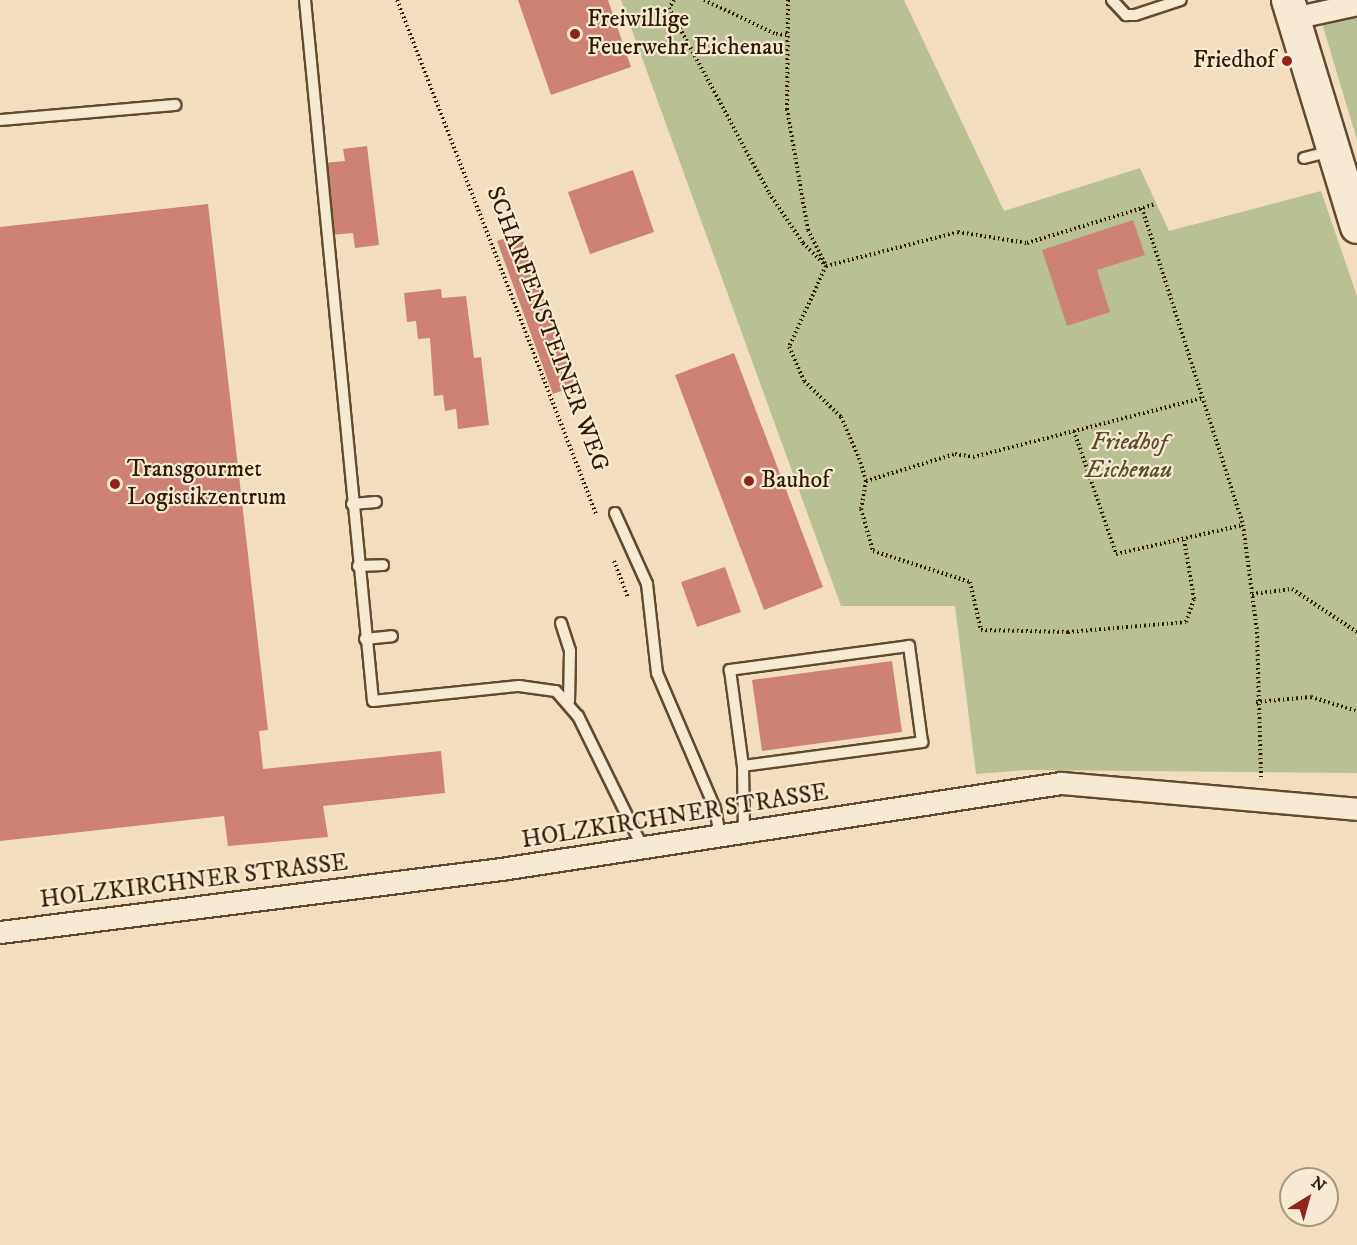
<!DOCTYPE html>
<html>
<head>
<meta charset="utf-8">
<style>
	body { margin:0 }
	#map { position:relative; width:1357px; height:1245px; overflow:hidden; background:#f2debe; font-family:"IM FELL DW Pica",serif }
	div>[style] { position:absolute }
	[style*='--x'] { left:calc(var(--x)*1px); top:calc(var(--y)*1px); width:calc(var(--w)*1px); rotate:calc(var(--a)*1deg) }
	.green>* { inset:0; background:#b9c193 }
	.building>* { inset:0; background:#cd8272 }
	.path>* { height:4px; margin-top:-2px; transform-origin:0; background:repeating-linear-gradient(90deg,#301a01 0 1.5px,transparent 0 4.5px) }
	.roads { filter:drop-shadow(2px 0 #604b30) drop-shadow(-2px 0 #604b30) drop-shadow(0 2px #604b30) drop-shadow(0 -2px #604b30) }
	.lane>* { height:10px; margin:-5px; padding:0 5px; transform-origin:5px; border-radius:5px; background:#f7ead5 }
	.street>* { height:21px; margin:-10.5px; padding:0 10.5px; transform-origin:10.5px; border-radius:10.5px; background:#f7ead5 }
	.secondary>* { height:32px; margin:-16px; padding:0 16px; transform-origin:16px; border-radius:16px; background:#f7ead5 }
	.dots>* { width:16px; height:16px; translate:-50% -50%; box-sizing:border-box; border:3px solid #f7ead5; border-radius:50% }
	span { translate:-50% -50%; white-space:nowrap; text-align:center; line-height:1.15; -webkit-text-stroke:4.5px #f7ead5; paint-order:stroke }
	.poi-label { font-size:24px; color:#301a01 }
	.left { translate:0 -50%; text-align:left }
	.right { translate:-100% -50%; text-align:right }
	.street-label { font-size:24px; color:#301a01 }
	.park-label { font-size:24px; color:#594c2d; font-style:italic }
	.north { position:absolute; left:1279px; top:1167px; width:60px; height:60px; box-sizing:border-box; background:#f7ead5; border:2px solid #a79780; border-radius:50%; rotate:37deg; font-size:16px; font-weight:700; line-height:24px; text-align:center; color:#301a01 }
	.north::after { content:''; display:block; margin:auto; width:21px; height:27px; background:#8f2418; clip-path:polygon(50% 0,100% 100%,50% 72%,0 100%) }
</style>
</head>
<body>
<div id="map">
	<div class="green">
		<i style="clip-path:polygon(621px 0,904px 0,1004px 211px,1140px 168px,1169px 231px,1321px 191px,1357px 296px,1357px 773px,1027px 770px,976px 774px,955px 606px,841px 606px)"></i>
		<i style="clip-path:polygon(1315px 0,1357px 0,1357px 140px)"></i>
	</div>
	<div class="building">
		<i style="clip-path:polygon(518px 0,608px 0,631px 67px,551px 95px)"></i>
		<i style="clip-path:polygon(367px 146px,379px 245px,355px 248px,353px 233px,331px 235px,323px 163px,345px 161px,343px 149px)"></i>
		<i style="clip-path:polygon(633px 170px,654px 232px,590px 254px,568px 192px)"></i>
		<i style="clip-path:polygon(208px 204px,268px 730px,259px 731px,263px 769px,441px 751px,445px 793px,323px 806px,328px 837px,228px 846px,224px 816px,0 841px,0 227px)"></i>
		<i style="clip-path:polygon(1133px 220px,1145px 255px,1097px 270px,1110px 312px,1067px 326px,1042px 250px)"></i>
		<i style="clip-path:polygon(520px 233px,575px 386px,553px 394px,497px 241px)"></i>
		<i style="clip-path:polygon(441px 289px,442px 298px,466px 296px,474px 358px,481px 357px,489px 425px,458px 429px,456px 409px,445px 411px,443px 395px,434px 396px,430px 338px,418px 339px,416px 321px,407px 322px,404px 293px)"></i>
		<i style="clip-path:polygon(734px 353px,823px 587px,764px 610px,675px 375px)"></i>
		<i style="clip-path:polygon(725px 567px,741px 612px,697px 627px,681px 582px)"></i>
		<i style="clip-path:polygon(892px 661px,902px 732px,762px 751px,752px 680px)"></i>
	</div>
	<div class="path">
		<i style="--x:397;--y:0;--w:551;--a:68.84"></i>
		<i style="--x:674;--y:0;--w:9;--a:122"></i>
		<i style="--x:669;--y:8;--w:210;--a:61.6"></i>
		<i style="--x:769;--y:193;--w:60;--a:55.8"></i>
		<i style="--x:803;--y:243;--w:33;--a:45"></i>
		<i style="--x:826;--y:266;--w:136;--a:-14.4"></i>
		<i style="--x:958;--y:232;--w:70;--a:9.1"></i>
		<i style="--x:1027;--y:243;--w:134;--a:-16.9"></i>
		<i style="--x:704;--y:0;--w:80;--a:25.3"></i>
		<i style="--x:776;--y:34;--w:12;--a:5"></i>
		<i style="--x:788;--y:0;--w:109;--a:90.5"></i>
		<i style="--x:787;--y:109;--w:123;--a:80.2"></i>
		<i style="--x:808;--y:230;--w:40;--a:63.4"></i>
		<i style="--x:826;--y:266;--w:89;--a:114.6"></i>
		<i style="--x:789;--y:347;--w:37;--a:66"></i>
		<i style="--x:804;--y:381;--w:52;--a:44.2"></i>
		<i style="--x:841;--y:417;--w:45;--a:66.3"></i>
		<i style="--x:859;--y:458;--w:24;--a:73"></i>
		<i style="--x:866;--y:481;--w:28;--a:100"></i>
		<i style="--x:861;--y:509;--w:44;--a:74.1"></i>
		<i style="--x:873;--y:551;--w:102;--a:17.7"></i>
		<i style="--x:970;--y:582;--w:49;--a:77.1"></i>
		<i style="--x:981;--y:630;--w:87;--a:1.3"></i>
		<i style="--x:1068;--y:632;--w:118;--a:-4.8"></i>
		<i style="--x:1186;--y:622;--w:24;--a:-71"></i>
		<i style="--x:1194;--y:599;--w:61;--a:-99.5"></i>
		<i style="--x:1142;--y:208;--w:333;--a:72.3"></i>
		<i style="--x:1243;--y:525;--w:108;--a:82.5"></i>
		<i style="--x:1257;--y:632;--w:146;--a:88.4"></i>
		<i style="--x:1074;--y:431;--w:130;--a:71.1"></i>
		<i style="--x:1116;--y:554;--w:130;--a:-12.9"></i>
		<i style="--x:866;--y:481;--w:93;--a:-16.9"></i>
		<i style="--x:955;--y:454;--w:18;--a:9"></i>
		<i style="--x:973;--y:457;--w:237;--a:-14.4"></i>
		<i style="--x:614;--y:561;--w:40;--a:69"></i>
		<i style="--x:1252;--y:594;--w:40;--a:-7.1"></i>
		<i style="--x:1292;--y:589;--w:78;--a:33.5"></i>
		<i style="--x:1256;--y:702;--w:55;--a:-5.2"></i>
		<i style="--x:1311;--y:697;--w:48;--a:16.9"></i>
	</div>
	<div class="roads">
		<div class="lane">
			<i style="--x:305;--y:0;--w:704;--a:84.46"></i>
			<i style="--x:373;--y:701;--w:147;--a:-5.9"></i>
			<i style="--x:519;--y:686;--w:37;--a:8"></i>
			<i style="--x:556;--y:691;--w:33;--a:49"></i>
			<i style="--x:578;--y:716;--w:145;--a:63.8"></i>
			<i style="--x:1112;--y:0;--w:21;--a:47"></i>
			<i style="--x:1126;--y:15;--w:9;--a:0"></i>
			<i style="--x:1135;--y:15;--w:48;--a:-18.1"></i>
			<i style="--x:0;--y:120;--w:176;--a:-4.9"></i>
			<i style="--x:1304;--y:158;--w:30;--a:-14"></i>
			<i style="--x:352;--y:504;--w:24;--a:-5"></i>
			<i style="--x:615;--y:513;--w:78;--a:65.7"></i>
			<i style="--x:647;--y:584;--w:90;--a:83.6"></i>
			<i style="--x:657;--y:673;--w:147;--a:66.8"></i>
			<i style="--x:715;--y:808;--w:28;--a:80"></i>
			<i style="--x:358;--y:566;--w:25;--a:-2"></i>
			<i style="--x:561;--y:623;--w:29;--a:72"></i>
			<i style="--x:570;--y:651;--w:50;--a:91.1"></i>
			<i style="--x:365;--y:639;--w:27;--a:-6"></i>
			<i style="--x:743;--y:766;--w:181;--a:-7.6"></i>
			<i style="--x:922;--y:742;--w:97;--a:-97.7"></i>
			<i style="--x:909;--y:646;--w:181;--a:172.4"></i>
			<i style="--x:730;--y:670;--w:97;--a:82.3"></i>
			<i style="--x:743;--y:766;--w:67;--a:89.1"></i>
		</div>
		<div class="street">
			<i style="--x:1293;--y:18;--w:66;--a:-12.3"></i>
			<i style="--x:0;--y:932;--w:505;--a:-7.17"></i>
			<i style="--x:501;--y:869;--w:567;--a:-8.73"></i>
			<i style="--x:1061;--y:783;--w:297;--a:5"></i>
		</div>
		<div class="secondary">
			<i style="--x:1288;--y:0;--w:237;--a:73.1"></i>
		</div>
	</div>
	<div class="dots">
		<i style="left:575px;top:34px;background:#8f2418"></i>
		<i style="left:1287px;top:61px;background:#8f2418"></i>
		<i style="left:749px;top:481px;background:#8f2418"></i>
		<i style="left:115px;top:484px;background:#8f2418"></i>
	</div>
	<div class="poi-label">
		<span class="left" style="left:587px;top:34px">Freiwillige<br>Feuerwehr Eichenau</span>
		<span class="right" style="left:1275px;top:61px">Friedhof</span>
		<span class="left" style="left:127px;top:484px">Transgourmet<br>Logistikzentrum</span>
		<span class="left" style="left:761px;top:481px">Bauhof</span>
	</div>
	<div class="street-label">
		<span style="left:547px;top:329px;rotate:69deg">SCHARFENSTEINER WEG</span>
		<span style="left:675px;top:817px;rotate:-9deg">HOLZKIRCHNER STRASSE</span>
		<span style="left:194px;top:882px;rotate:-7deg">HOLZKIRCHNER STRASSE</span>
	</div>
	<div class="park-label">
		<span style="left:1129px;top:457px">Friedhof<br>Eichenau</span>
	</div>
	<div class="north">N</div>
</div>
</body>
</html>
